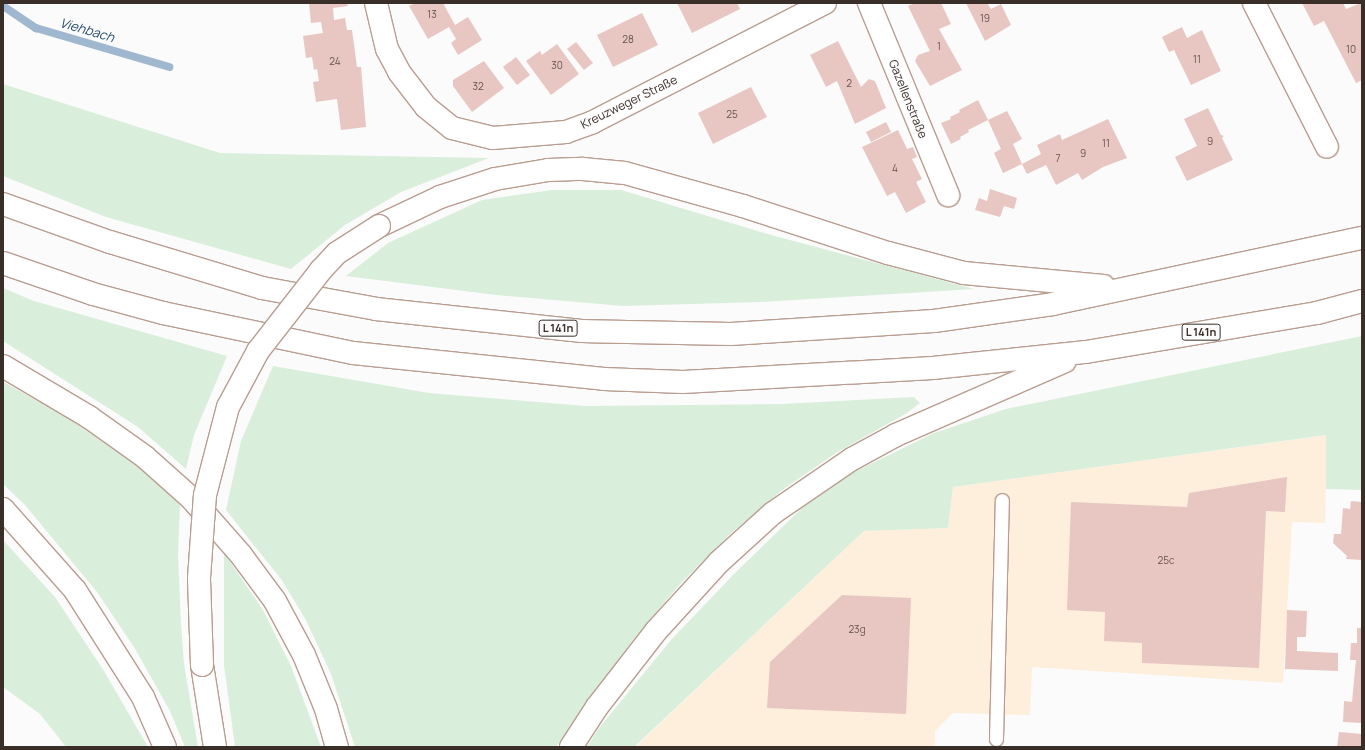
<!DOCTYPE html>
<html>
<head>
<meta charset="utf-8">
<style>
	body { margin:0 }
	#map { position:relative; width:1365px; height:750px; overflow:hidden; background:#fbfbfb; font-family:Manrope,sans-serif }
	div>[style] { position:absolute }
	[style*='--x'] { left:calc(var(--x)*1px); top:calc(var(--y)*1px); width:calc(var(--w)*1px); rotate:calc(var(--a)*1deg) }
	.commercial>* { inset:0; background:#feeedc }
	.green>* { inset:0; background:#d9eedb }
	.stream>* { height:8px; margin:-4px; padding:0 4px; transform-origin:4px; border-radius:4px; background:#a0b8cf }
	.building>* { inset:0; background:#e8c6c2 }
	.roads { filter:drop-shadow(1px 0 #b99d90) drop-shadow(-1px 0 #b99d90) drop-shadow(0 1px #b99d90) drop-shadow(0 -1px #b99d90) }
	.lane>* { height:13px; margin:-6.5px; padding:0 6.5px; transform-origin:6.5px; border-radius:6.5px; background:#fff }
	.street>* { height:22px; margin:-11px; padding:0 11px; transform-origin:11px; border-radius:11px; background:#fff }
	.highway>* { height:22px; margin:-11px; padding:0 11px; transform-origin:11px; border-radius:11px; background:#fff }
	.bridges { filter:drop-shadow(1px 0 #b99d90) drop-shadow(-1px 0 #b99d90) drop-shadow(0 1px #b99d90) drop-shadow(0 -1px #b99d90) }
	.highway-bridge>* { height:22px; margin:-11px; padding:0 11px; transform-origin:11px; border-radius:11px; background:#fff }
	span { translate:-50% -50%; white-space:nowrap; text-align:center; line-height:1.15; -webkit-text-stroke:3px #fbfbfb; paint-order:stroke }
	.number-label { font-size:10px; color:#66544f }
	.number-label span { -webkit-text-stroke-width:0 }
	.shield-label span { padding:1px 3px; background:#fbfbfb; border:1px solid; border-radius:3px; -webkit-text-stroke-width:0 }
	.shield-label { font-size:11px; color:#3a2e29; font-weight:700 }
	.street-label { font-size:12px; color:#3a2e29 }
	.water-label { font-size:13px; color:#264c6e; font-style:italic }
	.frame { position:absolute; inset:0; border:4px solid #3a2e29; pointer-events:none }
</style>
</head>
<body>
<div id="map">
	<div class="commercial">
		<i style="clip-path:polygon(1327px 435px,1325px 523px,1292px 522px,1283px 683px,1032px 667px,1030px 715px,953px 713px,935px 731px,935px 747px,635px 747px,864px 531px,948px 528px,953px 487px)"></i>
	</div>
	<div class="green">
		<i style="clip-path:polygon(3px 84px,220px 153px,489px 158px,401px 192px,345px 225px,291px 269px,106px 217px,3px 176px)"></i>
		<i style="clip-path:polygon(552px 190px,621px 190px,771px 235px,974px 289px,760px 302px,623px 306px,496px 295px,346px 276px,388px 243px,482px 200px)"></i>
		<i style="clip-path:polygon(3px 288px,34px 301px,227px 356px,194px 435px,186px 469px,138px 427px,3px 341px)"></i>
		<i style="clip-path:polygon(1362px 336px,1362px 490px,1326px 489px,1326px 435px,953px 487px,948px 528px,864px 531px,634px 747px,587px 747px,599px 728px,671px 640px,736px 572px,802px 508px,852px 473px,934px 433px,1006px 409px)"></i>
		<i style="clip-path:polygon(273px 366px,429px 393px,586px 406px,782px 404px,914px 397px,920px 403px,907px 413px,836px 453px,782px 490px,729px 535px,681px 583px,632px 641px,556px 747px,355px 747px,331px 674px,306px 620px,281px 579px,226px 510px,241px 441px)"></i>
		<i style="clip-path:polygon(3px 382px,65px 416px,148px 473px,180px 505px,178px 555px,181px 624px,184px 664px,198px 747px,185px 747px,170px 711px,134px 647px,97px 592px,25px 505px,3px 484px)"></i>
		<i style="clip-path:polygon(3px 540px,55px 597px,104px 671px,148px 747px,66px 747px,40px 714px,3px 687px)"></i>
		<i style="clip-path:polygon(224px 553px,263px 610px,291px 666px,321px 747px,235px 747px,224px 665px)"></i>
	</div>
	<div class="stream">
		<i style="--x:3;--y:6;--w:40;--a:34"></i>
		<i style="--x:36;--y:28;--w:139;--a:16.3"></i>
	</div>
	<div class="building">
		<i style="clip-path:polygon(309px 3px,347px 3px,348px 6px,333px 8px,334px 20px,345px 18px,347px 30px,352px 30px,357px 67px,361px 67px,366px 127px,341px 130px,337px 99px,316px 102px,313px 82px,319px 81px,317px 69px,314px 70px,312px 57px,306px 58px,303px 36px,323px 33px,321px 22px,311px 23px)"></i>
		<i style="clip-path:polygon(415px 3px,443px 3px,455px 25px,468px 17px,482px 40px,458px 55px,451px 43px,456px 39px,449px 27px,428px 39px,409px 6px)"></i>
		<i style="clip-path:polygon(677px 3px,737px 3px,740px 9px,692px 33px)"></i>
		<i style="clip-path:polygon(915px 3px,941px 3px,951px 24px,939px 29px,962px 70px,930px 86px,915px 61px,918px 55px,930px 51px,908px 6px)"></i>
		<i style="clip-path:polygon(966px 3px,987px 3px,991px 9px,1001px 4px,1011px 25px,985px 41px)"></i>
		<i style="clip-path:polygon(1302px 3px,1343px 3px,1346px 9px,1361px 3px,1362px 80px,1356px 83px,1324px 21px,1314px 26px)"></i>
		<i style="clip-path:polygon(642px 13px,658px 45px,613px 67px,597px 35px)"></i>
		<i style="clip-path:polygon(1182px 27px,1187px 38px,1202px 30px,1221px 71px,1191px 85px,1174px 50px,1169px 52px,1162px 37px)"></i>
		<i style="clip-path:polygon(838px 41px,861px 87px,869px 79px,875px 81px,886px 108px,855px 124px,837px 81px,826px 87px,810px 55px)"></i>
		<i style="clip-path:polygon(576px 42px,593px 63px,584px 70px,567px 49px)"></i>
		<i style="clip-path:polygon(557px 44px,579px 74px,551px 95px,526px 61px,540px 51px,542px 55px)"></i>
		<i style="clip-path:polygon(516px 57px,530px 75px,517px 85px,503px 67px)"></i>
		<i style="clip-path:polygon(484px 61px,504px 88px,472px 112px,453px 86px,453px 80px)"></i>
		<i style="clip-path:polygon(751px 87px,767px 117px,713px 144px,698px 113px)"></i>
		<i style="clip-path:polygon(978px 100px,988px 120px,968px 130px,969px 132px,960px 137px,961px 139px,951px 144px,941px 123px,951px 119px,950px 117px,960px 112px,959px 110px)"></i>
		<i style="clip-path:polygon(1208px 108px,1221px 135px,1224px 136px,1222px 138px,1233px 160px,1187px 181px,1175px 157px,1197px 146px,1184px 119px)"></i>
		<i style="clip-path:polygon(1007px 111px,1022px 139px,1013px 144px,1022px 164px,1003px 173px,994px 153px,1001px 149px,988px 120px)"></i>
		<i style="clip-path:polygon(1108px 119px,1127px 158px,1103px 167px,1082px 180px,1078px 173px,1056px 185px,1046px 165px,1027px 174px,1022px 164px,1041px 154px,1037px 145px,1060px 134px,1062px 140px)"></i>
		<i style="clip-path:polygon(886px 122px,891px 132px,871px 142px,866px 132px)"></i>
		<i style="clip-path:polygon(898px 130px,907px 149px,913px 147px,917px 157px,912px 159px,922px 179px,916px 182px,926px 202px,906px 213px,895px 192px,887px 196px,862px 147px)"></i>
		<i style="clip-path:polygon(990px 189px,1017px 198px,1014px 209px,1004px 206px,1000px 217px,975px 210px,979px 198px,987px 201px)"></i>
		<i style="clip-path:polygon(1287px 477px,1285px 512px,1266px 511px,1259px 668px,1142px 663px,1142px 643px,1104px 641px,1105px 612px,1067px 610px,1071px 502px,1187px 507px,1189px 493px)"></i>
		<i style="clip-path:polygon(1351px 501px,1362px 502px,1362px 560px,1346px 559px,1347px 556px,1333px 543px,1334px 534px,1341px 534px,1343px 508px,1350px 509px)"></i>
		<i style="clip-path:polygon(842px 595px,911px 598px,906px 714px,767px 708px,770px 662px)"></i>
		<i style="clip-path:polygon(1287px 610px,1307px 611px,1306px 637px,1297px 637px,1297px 651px,1338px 653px,1338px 671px,1285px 669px)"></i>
		<i style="clip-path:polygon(1357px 628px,1362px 628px,1362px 723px,1343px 722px,1344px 701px,1352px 702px,1356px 660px,1350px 660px,1351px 643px,1357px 643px)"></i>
		<i style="clip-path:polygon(1339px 732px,1362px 734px,1362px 747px,1337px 747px)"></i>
	</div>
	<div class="roads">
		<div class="lane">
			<i style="--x:996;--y:739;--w:239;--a:-88.6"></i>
		</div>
		<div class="street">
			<i style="--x:376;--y:3;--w:47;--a:76.6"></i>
			<i style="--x:387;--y:49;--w:26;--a:62"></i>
			<i style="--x:399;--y:72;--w:44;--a:52.4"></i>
			<i style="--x:426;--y:107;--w:33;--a:39"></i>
			<i style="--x:452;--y:128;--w:42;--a:13.7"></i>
			<i style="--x:493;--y:138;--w:73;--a:-4.7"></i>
			<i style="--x:566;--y:132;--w:29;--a:-20"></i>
			<i style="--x:593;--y:122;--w:261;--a:-27.2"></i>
			<i style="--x:869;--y:3;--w:208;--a:67.6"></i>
			<i style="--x:1254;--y:3;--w:161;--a:63.1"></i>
		</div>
		<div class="highway">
			<i style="--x:3;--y:204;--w:114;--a:19.6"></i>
			<i style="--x:110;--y:242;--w:159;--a:16.8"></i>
			<i style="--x:262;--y:288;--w:116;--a:10.4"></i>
			<i style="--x:376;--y:309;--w:207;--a:6.1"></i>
			<i style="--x:582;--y:331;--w:149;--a:1.2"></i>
			<i style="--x:731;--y:334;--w:203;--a:-3.7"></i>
			<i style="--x:934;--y:321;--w:120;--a:-8.1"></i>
			<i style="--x:1053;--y:304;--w:316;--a:-12.1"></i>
			<i style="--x:379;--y:226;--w:68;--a:-25.4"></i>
			<i style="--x:440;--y:197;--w:58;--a:-18.1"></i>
			<i style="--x:495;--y:179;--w:54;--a:-9.6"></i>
			<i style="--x:548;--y:170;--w:35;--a:-2"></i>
			<i style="--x:583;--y:169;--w:42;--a:5.4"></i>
			<i style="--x:625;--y:173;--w:123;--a:15.6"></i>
			<i style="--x:743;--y:206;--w:152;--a:18"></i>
			<i style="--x:888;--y:253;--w:79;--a:14.7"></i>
			<i style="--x:964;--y:273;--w:140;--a:5.3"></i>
			<i style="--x:3;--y:263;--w:95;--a:19"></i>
			<i style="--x:93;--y:294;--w:73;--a:15.2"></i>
			<i style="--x:163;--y:313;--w:194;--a:11.9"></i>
			<i style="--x:353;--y:353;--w:252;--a:5.9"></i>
			<i style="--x:604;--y:379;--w:79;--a:2.2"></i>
			<i style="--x:683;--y:382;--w:250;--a:-3.2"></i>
			<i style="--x:933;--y:368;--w:154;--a:-6"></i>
			<i style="--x:1086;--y:352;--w:234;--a:-9.6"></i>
			<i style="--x:1317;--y:313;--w:47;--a:-14.9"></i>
			<i style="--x:3;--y:366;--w:100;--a:30.7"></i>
			<i style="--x:89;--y:417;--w:69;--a:35.5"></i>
			<i style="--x:145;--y:457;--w:62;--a:41.7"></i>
			<i style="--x:191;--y:498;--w:76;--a:48.7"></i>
			<i style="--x:241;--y:555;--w:57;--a:53.5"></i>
			<i style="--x:275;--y:601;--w:61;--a:61.8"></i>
			<i style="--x:304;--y:655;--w:58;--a:67.8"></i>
			<i style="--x:326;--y:709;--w:40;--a:74"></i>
			<i style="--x:3;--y:509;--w:108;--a:48.4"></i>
			<i style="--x:75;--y:590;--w:127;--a:57.6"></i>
			<i style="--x:143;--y:697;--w:55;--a:66.3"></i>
			<i style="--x:202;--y:665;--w:83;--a:81"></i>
			<i style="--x:571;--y:747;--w:48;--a:-57"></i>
			<i style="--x:597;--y:707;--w:96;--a:-52.2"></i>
			<i style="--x:656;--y:631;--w:93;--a:-47.6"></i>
			<i style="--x:719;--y:562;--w:73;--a:-42.2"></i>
			<i style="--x:773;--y:513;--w:96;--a:-34.4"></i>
			<i style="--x:852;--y:459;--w:50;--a:-28.6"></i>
			<i style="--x:896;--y:435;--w:184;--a:-23.6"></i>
		</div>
	</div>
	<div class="bridges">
		<div class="highway-bridge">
			<i style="--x:202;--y:665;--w:87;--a:-92"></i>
			<i style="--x:199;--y:578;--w:83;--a:-85.9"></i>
			<i style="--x:205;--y:495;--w:91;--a:-75.4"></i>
			<i style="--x:228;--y:407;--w:64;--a:-61.8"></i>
			<i style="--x:258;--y:351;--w:103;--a:-52.1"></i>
			<i style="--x:321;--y:270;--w:23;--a:-47"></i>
			<i style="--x:337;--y:253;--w:50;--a:-32.7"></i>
		</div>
	</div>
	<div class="number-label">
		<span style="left:432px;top:15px">13</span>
		<span style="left:985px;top:19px">19</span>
		<span style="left:628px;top:40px">28</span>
		<span style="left:939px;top:47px">1</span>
		<span style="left:1351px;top:50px">10</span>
		<span style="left:1197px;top:60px">11</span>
		<span style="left:335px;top:62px">24</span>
		<span style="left:557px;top:66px">30</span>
		<span style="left:849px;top:84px">2</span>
		<span style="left:478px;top:87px">32</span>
		<span style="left:732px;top:115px">25</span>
		<span style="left:1210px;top:142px">9</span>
		<span style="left:1106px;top:144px">11</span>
		<span style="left:1083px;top:154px">9</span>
		<span style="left:1058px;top:159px">7</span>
		<span style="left:895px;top:169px">4</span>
		<span style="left:1166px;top:561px">25c</span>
		<span style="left:857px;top:630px">23g</span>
	</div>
	<div class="shield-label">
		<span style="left:558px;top:328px">L 141n</span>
		<span style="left:1201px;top:332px">L 141n</span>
	</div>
	<div class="street-label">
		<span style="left:908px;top:99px;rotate:68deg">Gazellenstraße</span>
		<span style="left:629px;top:102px;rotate:-26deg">Kreuzweger Straße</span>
	</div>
	<div class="water-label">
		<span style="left:87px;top:30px;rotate:16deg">Viehbach</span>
	</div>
	<div class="frame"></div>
</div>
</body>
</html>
